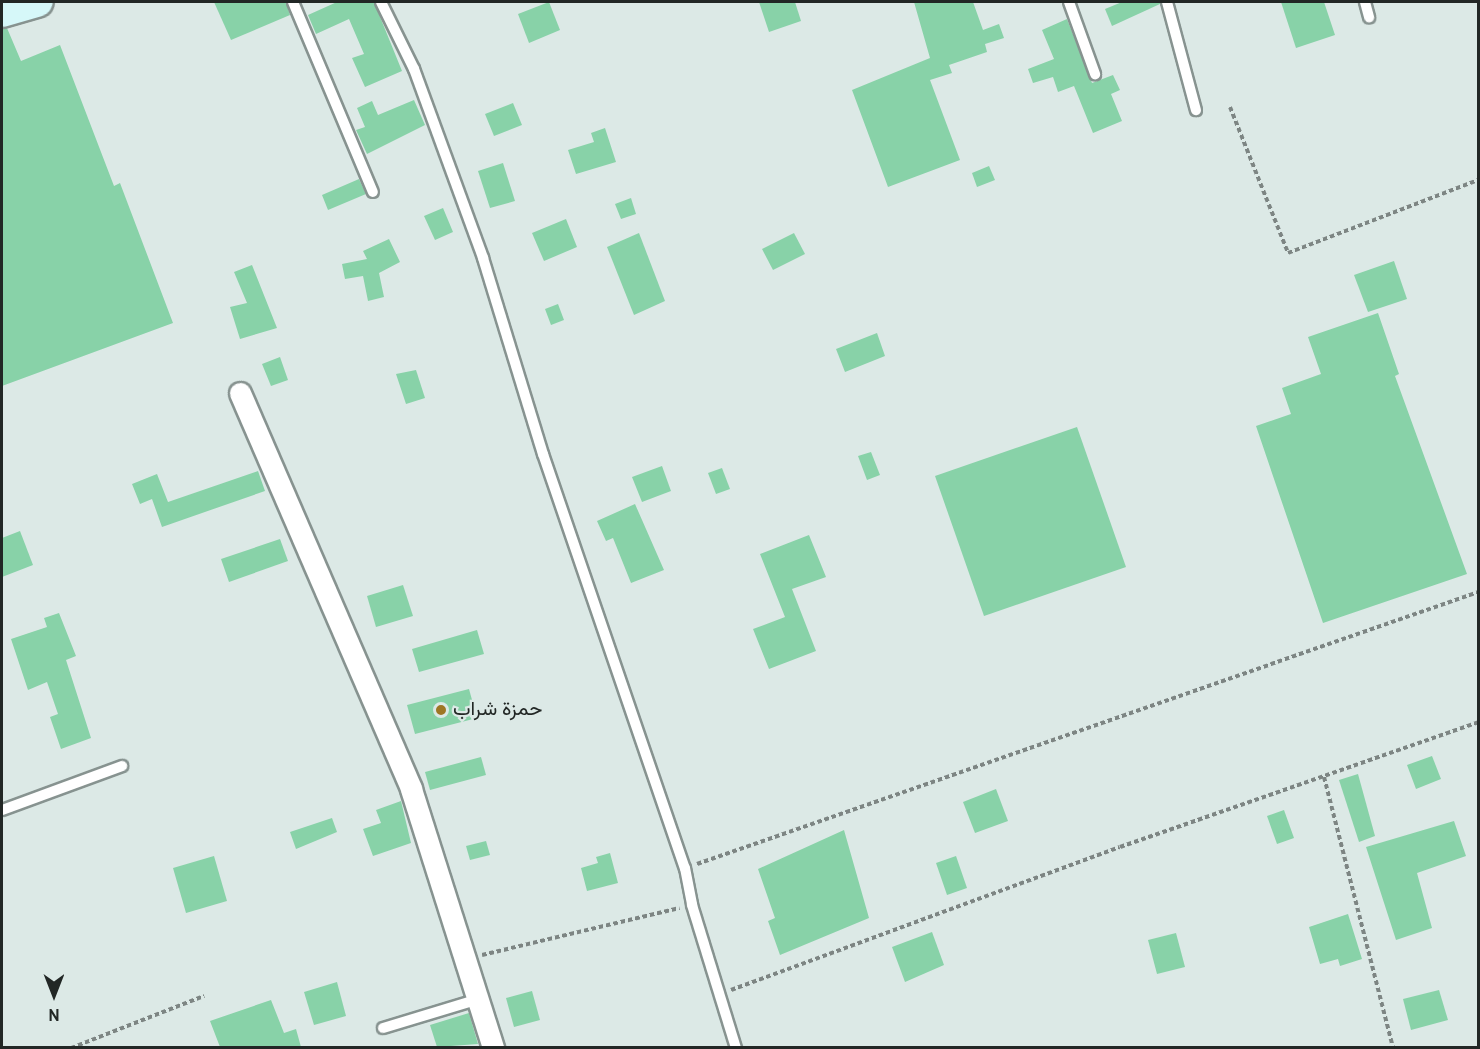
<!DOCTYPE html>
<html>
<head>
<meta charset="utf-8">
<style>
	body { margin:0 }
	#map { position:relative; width:1480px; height:1049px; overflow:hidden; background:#dce9e6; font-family:Overpass,Vazirmatn,sans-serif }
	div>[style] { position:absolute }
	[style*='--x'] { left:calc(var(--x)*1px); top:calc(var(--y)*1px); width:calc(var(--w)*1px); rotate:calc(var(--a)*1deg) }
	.building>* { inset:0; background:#88d2a8 }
	.path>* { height:4px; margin-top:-2px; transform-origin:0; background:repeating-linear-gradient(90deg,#7d8583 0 4.5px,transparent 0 7.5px) }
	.roads { filter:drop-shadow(2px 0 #879390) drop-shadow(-2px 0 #879390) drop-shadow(0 2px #879390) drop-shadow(0 -2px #879390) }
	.lane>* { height:10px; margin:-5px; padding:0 5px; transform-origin:5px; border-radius:5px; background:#fff }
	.street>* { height:21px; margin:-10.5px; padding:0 10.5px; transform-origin:10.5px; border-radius:10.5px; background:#fff }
	.secondary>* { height:30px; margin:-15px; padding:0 15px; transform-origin:15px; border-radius:15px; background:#d6f8f9 }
	.dots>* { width:16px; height:16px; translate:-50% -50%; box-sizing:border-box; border:3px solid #dce9e6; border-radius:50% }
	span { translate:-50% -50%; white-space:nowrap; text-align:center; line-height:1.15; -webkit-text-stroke:4.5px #dce9e6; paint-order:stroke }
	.poi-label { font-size:20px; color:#222725 }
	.left { translate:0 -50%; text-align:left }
	.frame { position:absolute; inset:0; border:3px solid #222725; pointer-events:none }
	.north { position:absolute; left:24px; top:965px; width:60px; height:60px; -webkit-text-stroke:4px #dce9e6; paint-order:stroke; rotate:180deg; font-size:16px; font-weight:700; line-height:24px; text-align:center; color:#222725 }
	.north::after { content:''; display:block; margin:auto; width:21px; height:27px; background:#222725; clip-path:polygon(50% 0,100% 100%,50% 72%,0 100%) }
</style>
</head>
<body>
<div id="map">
	<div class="building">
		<i style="clip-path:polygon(214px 2px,286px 2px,290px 15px,231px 40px)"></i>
		<i style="clip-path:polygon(337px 2px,374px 2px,402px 71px,365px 87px,352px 58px,364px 54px,349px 19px,316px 34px,308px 15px)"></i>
		<i style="clip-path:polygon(549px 2px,560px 30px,529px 43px,518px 14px)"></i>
		<i style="clip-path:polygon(759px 2px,795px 2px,801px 21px,769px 32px)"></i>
		<i style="clip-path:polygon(914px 2px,973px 2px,983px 30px,999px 24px,1004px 38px,985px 44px,987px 52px,949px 65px,952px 73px,930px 80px,960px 160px,888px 187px,852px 90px,930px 58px)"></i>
		<i style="clip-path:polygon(1122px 2px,1160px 2px,1160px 4px,1112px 26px,1105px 9px)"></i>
		<i style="clip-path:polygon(1281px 2px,1324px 2px,1335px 35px,1296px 48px)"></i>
		<i style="clip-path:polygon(1067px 19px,1092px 83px,1113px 75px,1120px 90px,1111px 94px,1122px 121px,1093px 133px,1074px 86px,1058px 92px,1053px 77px,1033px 83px,1028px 69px,1054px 59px,1042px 30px)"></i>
		<i style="clip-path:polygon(7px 28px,21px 61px,60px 45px,114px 186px,120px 183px,173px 323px,2px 386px,2px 29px)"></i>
		<i style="clip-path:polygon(414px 100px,425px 125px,367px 154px,356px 130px,365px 127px,357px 108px,372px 101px,378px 115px)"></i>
		<i style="clip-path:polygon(513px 103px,522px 125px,494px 136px,485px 114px)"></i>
		<i style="clip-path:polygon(605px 128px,616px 162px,576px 174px,568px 150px,594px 142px,591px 133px)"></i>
		<i style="clip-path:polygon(503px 163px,515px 201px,490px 208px,478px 171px)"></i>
		<i style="clip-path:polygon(989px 166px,995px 180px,977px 187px,972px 173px)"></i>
		<i style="clip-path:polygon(359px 179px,366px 194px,328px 210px,322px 195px)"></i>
		<i style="clip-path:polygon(631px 198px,636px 214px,621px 219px,615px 204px)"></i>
		<i style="clip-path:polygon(443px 208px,453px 232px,435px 240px,424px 216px)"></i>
		<i style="clip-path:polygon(566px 219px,577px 247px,544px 261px,532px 233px)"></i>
		<i style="clip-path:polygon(639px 233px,665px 301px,634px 315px,607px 247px)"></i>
		<i style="clip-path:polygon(794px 233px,805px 254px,773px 270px,762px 249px)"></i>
		<i style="clip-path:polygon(389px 239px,400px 262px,379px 273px,384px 297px,368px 301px,363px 276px,345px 279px,342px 264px,367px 259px,363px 251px)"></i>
		<i style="clip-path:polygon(1394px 261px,1407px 299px,1368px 312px,1354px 275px)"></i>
		<i style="clip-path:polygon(252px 265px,277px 328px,240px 339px,230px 307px,247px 303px,234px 272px)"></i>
		<i style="clip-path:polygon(558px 304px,564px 320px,551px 325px,545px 309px)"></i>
		<i style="clip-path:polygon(1378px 313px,1399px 374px,1395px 376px,1467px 574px,1323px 623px,1256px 426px,1291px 414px,1282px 388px,1321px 374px,1308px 337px)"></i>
		<i style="clip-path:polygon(877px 333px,885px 356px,845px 372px,836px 349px)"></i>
		<i style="clip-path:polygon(280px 357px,288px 380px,271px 386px,262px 364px)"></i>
		<i style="clip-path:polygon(416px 370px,425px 398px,406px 404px,396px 374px)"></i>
		<i style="clip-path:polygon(1077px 427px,1126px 567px,984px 616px,935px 476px)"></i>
		<i style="clip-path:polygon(871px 452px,880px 475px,867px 480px,858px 456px)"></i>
		<i style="clip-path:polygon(662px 466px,671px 491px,642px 502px,632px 477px)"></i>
		<i style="clip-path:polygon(722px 468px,730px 489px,716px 494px,708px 473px)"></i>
		<i style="clip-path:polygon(258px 471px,265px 491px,162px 527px,152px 499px,140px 504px,132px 484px,157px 474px,168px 502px)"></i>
		<i style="clip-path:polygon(635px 504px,664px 570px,631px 583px,613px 538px,606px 541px,597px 521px)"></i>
		<i style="clip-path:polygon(20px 531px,33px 565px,2px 577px,2px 538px)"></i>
		<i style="clip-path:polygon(809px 535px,826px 577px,792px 589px,816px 651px,769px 669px,753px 629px,785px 617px,760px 554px)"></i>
		<i style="clip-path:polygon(280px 539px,288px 561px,229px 582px,221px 559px)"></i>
		<i style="clip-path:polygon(403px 585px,413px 616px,376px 627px,367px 596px)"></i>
		<i style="clip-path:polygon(59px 613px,76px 656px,66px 660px,91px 738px,61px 749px,50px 717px,58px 714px,47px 682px,28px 690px,11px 639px,47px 627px,44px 618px)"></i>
		<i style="clip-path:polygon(477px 630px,484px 654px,419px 672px,412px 649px)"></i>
		<i style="clip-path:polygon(469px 689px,477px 718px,415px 734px,407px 705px)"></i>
		<i style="clip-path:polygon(1432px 756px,1441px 779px,1416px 789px,1407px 765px)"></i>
		<i style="clip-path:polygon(481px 757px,486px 775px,430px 790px,425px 772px)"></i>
		<i style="clip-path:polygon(1358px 774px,1375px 836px,1359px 842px,1339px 780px)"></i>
		<i style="clip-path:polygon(996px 789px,1008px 821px,975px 833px,963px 802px)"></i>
		<i style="clip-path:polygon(401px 801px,411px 843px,373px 856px,363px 829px,381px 823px,376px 810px)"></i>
		<i style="clip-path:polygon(1284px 810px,1294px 838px,1277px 844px,1267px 816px)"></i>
		<i style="clip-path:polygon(332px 818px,337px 832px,296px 849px,290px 832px)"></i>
		<i style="clip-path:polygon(1454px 821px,1466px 856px,1417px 873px,1432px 928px,1396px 940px,1366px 847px)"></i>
		<i style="clip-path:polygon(844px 830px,869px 918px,780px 955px,768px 921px,775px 918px,758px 869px)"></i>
		<i style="clip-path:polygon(486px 841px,490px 855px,470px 860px,466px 846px)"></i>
		<i style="clip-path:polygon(610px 853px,618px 883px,587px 891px,581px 868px,598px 863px,596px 857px)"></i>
		<i style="clip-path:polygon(214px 856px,227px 901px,186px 913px,173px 868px)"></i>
		<i style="clip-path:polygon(956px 856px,967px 888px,947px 895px,936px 863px)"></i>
		<i style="clip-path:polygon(1348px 914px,1362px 959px,1340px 966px,1338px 959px,1320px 964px,1309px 927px)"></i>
		<i style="clip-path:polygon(932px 932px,944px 965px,905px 982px,892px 947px)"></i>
		<i style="clip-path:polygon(1176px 933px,1185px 967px,1157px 974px,1148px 940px)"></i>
		<i style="clip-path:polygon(337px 982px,346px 1016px,314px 1025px,304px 992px)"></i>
		<i style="clip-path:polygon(1439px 990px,1448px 1020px,1411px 1030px,1403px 999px)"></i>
		<i style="clip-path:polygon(532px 991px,540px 1020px,514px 1027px,506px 998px)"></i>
		<i style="clip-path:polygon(271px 1000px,284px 1033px,296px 1029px,301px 1047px,220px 1047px,210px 1021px)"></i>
		<i style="clip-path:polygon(469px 1013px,478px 1044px,437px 1047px,430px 1025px)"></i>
	</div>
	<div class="path">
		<i style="--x:1230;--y:107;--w:157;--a:68.3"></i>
		<i style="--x:1288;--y:253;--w:204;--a:-21"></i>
		<i style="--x:1324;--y:777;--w:280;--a:75.7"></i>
		<i style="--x:697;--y:864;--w:827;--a:-19.2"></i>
		<i style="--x:482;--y:955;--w:203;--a:-13.4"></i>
		<i style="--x:731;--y:990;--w:414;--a:-20.2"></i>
		<i style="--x:1120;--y:847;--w:379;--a:-19.2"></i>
		<i style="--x:71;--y:1048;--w:143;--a:-21.4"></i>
	</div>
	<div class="roads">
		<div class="lane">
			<i style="--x:293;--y:2;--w:206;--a:67.2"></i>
			<i style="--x:381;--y:2;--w:75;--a:63.8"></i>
			<i style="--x:414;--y:69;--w:201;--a:69.9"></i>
			<i style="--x:483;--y:258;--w:205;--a:73"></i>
			<i style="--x:543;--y:454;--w:438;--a:71.1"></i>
			<i style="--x:685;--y:868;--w:38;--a:79"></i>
			<i style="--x:692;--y:905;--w:150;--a:72.9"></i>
			<i style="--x:1069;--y:2;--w:77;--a:70.1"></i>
			<i style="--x:1167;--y:2;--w:112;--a:75"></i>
			<i style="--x:1365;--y:2;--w:16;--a:75"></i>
			<i style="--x:2;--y:810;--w:128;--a:-20.1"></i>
			<i style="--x:383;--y:1028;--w:100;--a:-16.8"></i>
		</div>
		<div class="street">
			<i style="--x:240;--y:393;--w:431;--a:66.6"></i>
			<i style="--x:411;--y:789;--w:272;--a:72.4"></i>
		</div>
		<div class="secondary">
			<i style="--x:2;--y:12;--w:37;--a:-16"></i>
		</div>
	</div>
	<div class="dots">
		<i style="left:441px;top:710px;background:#9e7624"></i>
	</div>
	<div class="poi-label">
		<span class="left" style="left:453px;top:710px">حمزة شراب</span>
	</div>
	<div class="frame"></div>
	<div class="north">N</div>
</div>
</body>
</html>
